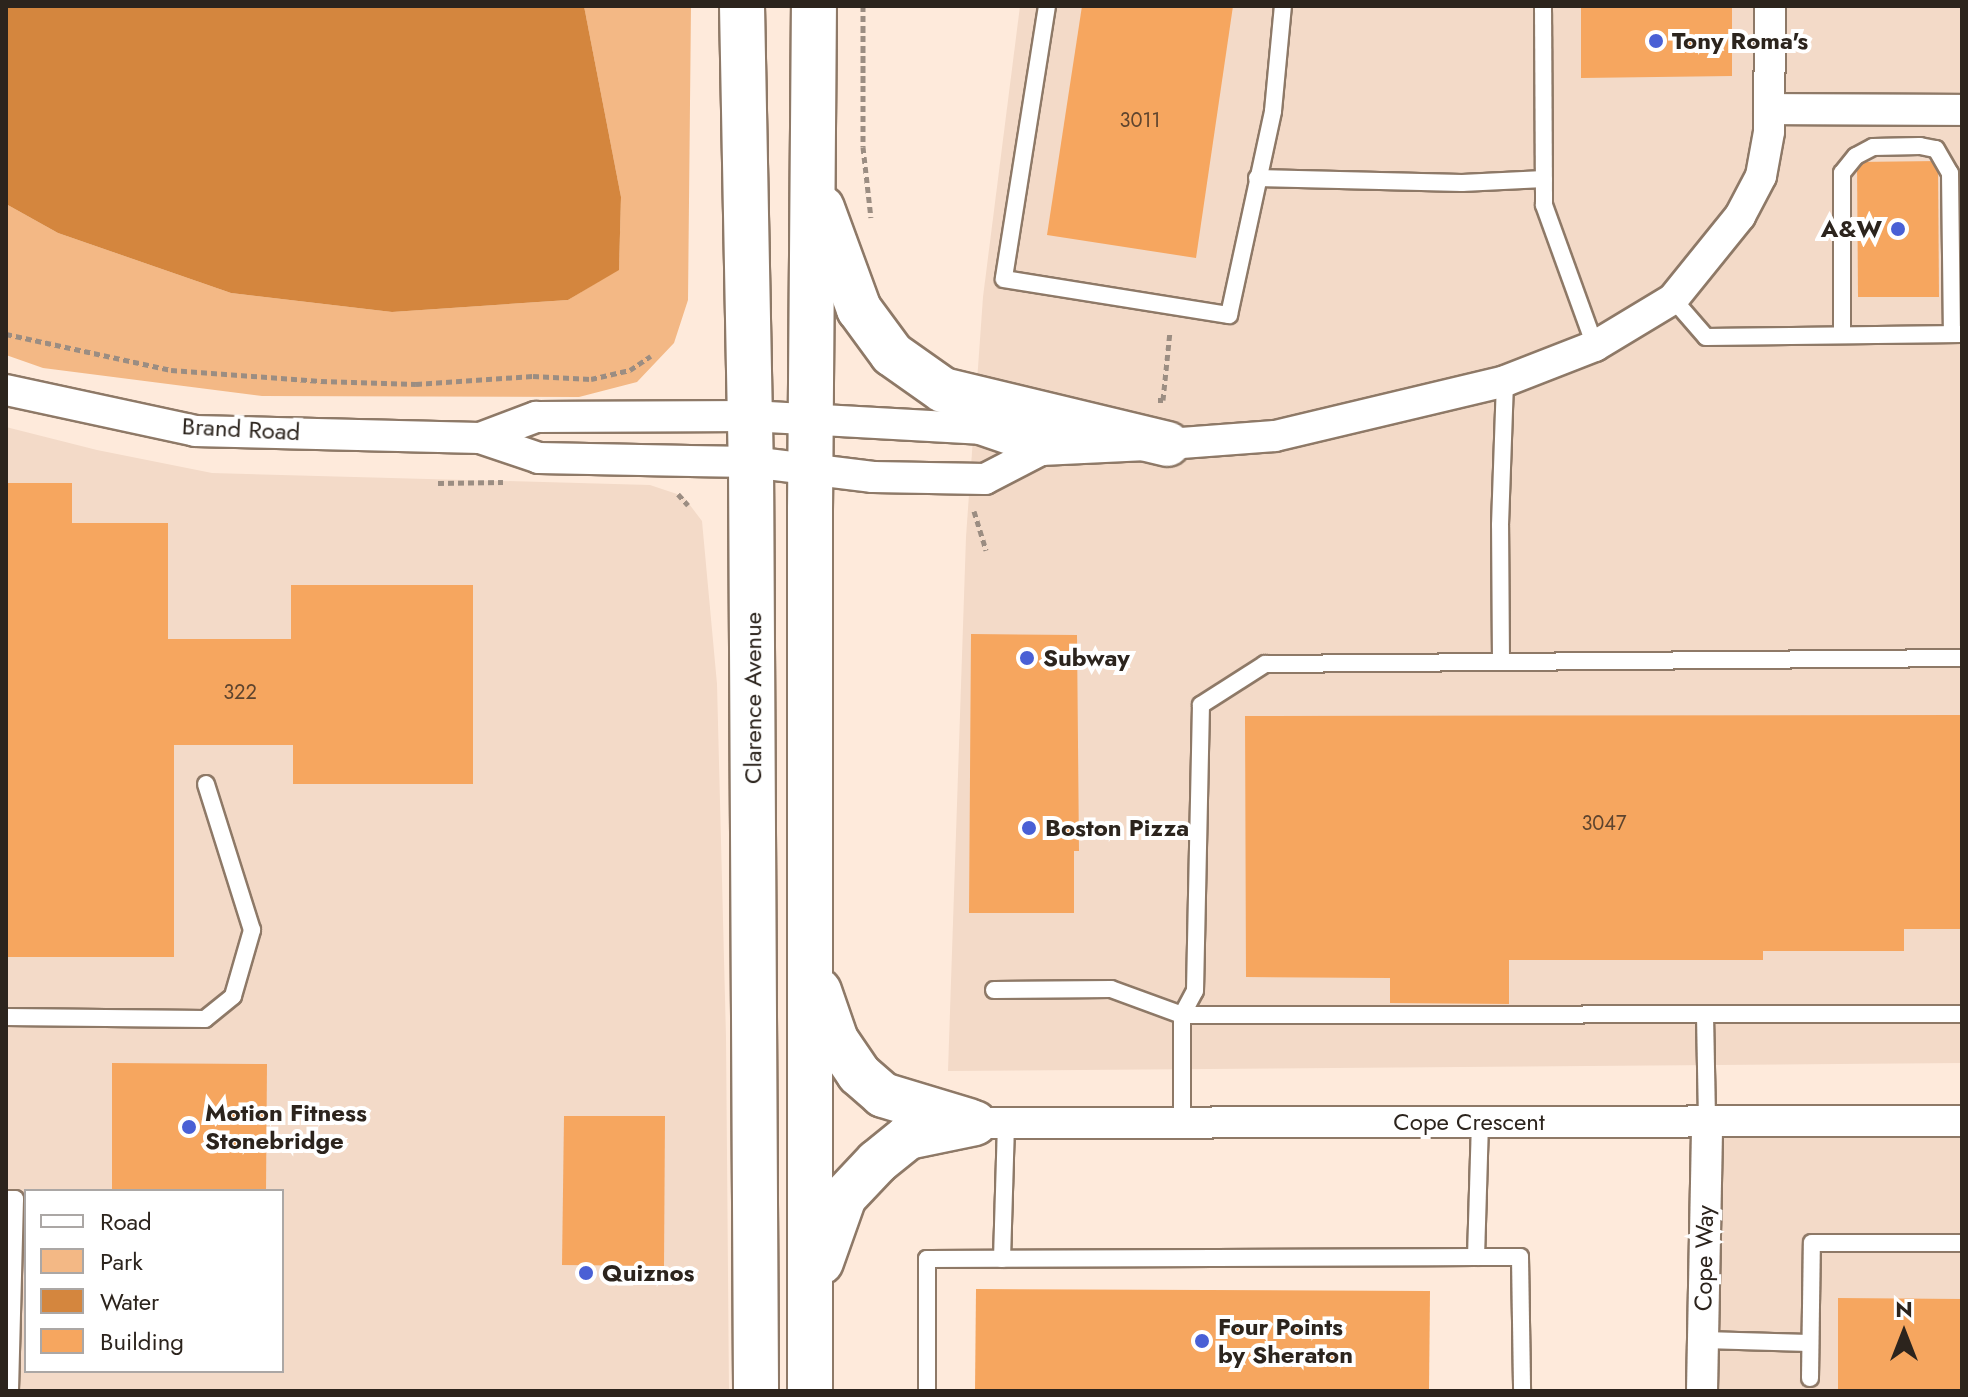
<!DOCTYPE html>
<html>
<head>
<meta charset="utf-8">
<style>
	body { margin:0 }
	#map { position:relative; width:1968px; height:1397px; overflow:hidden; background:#feeadb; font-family:Jost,sans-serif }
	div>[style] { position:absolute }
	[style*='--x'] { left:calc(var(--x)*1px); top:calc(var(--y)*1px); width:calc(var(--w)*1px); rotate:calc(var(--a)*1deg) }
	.built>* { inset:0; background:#f3dac8 }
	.green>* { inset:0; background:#f3b885 }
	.water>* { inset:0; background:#d4863e }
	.building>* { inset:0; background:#f6a65f }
	.path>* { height:5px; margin-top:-2.5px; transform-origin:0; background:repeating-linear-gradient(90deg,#9b8d82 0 6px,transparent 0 10px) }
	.roads { filter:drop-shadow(2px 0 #8e7967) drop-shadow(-2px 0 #8e7967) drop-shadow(0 2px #8e7967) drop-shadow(0 -2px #8e7967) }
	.lane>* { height:16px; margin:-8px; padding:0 8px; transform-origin:8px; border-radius:8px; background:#fff }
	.street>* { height:30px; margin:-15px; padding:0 15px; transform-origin:15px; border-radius:15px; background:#fff }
	.secondary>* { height:44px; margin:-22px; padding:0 22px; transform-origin:22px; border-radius:22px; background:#fff }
	.dots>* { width:22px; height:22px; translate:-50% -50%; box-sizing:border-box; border:4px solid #fff; border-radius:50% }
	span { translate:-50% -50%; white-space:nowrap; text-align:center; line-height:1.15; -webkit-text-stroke:8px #fff; paint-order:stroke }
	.number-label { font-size:20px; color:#5e442e }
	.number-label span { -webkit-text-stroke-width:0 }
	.poi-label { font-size:24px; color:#2c241d; font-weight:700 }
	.left { translate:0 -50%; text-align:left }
	.right { translate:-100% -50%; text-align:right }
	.street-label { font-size:24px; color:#2c241d }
	.frame { position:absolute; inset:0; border:8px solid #2c241d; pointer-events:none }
	.legend { position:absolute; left:24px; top:1189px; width:260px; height:184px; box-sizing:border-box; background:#fff; border:2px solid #aba7a5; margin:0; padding:10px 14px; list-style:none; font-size:24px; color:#2c241d }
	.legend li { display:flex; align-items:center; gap:16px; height:40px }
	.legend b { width:40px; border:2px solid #aba7a5 }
	.north { position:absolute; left:1864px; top:1293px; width:80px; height:80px; -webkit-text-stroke:6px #fff; paint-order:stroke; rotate:0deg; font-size:22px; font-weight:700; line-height:32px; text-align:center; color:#2c241d }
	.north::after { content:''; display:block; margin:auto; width:28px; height:36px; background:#2c241d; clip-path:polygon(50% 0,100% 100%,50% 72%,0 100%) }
</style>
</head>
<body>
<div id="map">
	<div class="built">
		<i style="clip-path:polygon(1020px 6px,1962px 6px,1962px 1063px,948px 1071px,966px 537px,983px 297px)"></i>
		<i style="clip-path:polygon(evenodd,6px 427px,97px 450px,212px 473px,650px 485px,683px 496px,702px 521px,717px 684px,726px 1037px,729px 1391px,6px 1391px,6px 427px,26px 1191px,282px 1191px,282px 1371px,26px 1371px,26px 1191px)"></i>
		<i style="clip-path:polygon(1962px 1122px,1962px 1391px,1702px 1391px,1707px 1124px)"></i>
	</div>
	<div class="green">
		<i style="clip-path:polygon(584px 6px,691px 6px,688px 300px,674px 343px,637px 382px,579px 397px,262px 396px,43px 368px,6px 355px,6px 204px,58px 233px,231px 293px,392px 312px,568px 300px,619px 269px,621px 197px)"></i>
	</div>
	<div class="water">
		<i style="clip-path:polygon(6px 6px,584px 6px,621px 197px,619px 270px,568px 300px,392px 312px,231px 293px,58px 233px,6px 204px)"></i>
	</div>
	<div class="building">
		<i style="clip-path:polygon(1082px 6px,1233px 6px,1196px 258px,1047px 235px)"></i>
		<i style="clip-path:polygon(1581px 6px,1732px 6px,1732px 76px,1581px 78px)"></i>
		<i style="clip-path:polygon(1938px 161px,1939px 297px,1858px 297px,1857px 162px)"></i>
		<i style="clip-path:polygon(6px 483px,72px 483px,72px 523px,168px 523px,168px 639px,291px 639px,291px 585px,473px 585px,473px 784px,293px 784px,293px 745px,174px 745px,174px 957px,6px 957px)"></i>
		<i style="clip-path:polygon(971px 634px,1077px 635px,1079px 851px,1074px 851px,1074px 913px,969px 913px)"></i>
		<i style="clip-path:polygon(1962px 715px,1962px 929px,1904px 929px,1904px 951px,1763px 951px,1763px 960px,1509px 960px,1509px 1004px,1390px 1003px,1390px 978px,1246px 977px,1245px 716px)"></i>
		<i style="clip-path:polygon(112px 1063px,267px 1064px,266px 1191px,112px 1191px)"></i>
		<i style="clip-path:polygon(564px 1116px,665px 1116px,664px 1266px,562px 1265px)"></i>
		<i style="clip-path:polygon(976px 1289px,1430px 1291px,1429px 1391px,975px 1391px)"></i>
		<i style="clip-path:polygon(1838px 1298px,1962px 1299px,1962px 1391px,1838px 1391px)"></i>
	</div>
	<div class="path">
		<i style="--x:863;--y:6;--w:141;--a:90"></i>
		<i style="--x:863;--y:147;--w:71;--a:83.6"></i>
		<i style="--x:6;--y:334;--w:169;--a:12.3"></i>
		<i style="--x:171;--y:370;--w:150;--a:4.2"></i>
		<i style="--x:321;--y:381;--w:95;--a:1.8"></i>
		<i style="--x:416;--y:384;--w:117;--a:-3.9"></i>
		<i style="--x:533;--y:376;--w:58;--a:3"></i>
		<i style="--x:591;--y:379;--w:40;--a:-13"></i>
		<i style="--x:630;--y:370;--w:25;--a:-34"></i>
		<i style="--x:1158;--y:400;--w:5;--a:0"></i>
		<i style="--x:1163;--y:400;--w:69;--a:-84.2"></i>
		<i style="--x:438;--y:483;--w:65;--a:-0.9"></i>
		<i style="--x:678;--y:494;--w:15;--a:48"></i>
		<i style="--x:974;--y:511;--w:41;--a:72.9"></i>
	</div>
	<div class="roads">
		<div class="lane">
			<i style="--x:1047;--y:6;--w:276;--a:99"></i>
			<i style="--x:1004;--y:279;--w:228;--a:9.1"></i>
			<i style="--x:1229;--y:315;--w:209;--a:-77.8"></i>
			<i style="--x:1273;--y:111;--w:105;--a:-84.6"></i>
			<i style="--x:1543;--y:6;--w:199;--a:89.7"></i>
			<i style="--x:1544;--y:205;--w:150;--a:70.1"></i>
			<i style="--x:1257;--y:178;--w:205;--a:1.4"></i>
			<i style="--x:1462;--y:183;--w:82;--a:-2.8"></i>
			<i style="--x:1673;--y:299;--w:50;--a:49"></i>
			<i style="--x:1706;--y:337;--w:255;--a:-0.7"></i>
			<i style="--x:1842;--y:335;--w:162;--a:-90"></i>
			<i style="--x:1842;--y:173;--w:22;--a:-51"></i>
			<i style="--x:1856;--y:156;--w:19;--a:-28"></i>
			<i style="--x:1873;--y:147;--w:47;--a:-1.2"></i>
			<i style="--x:1920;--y:146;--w:16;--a:11"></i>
			<i style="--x:1936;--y:149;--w:28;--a:60"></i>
			<i style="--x:1950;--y:173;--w:161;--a:89.3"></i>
			<i style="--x:1501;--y:661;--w:136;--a:-90.4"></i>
			<i style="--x:1500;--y:525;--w:144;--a:-88"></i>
			<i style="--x:994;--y:990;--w:117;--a:-0.5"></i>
			<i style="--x:1111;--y:989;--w:76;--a:20.1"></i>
			<i style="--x:1182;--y:1015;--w:780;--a:-0.07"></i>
			<i style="--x:1705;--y:1015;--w:109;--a:88.9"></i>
			<i style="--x:6;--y:1017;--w:199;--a:0.6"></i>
			<i style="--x:205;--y:1019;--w:36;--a:-39"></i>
			<i style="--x:233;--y:996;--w:69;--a:-73.9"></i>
			<i style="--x:252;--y:930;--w:153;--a:-107.5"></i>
			<i style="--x:1182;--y:1123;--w:108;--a:-90"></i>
			<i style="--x:1182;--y:1015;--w:27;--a:-62"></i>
			<i style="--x:1195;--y:991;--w:286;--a:-88.8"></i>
			<i style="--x:1201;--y:705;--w:76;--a:-32.6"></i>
			<i style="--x:1265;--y:664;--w:697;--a:-0.49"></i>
			<i style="--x:6;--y:1199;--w:9;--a:0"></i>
			<i style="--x:15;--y:1199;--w:192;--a:91.5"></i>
			<i style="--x:1476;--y:1257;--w:136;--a:-88.3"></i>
			<i style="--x:1002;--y:1259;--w:136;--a:-88.3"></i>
			<i style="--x:1703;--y:1340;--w:107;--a:1.6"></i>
			<i style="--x:1810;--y:1378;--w:135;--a:-89.2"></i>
			<i style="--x:1812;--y:1243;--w:150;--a:0"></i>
			<i style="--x:927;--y:1391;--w:132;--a:-90"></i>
			<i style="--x:927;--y:1259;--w:549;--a:-0.21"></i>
			<i style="--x:1476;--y:1257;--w:44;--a:0"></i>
			<i style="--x:1520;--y:1257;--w:134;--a:89.1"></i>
		</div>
		<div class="street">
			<i style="--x:1769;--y:109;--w:193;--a:0.3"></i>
			<i style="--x:6;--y:390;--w:193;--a:12.2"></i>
			<i style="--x:195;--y:431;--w:285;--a:1.4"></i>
			<i style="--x:480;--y:438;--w:62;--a:18.7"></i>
			<i style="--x:539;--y:458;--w:212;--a:1.1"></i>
			<i style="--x:751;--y:462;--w:123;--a:7"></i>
			<i style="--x:873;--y:477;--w:112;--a:1"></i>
			<i style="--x:985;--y:479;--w:63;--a:-27.4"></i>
			<i style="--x:480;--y:438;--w:60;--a:-20.6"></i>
			<i style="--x:536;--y:417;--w:214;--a:-0.3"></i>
			<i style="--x:750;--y:416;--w:230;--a:3.2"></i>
			<i style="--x:980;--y:429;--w:65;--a:19"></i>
			<i style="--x:1041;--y:450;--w:127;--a:-2.7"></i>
			<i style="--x:1168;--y:444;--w:107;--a:-4.3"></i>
			<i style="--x:1275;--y:436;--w:236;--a:-13.4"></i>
			<i style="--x:1505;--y:381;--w:97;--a:-21.3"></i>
			<i style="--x:1595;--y:346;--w:91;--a:-31.1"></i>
			<i style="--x:1673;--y:299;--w:107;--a:-51.1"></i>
			<i style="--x:1740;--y:216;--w:45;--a:-62.3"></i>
			<i style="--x:1761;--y:176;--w:45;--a:-79.7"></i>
			<i style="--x:1769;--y:132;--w:126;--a:-89.5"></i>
			<i style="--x:975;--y:1123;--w:987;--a:-0.12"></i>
			<i style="--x:1702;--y:1391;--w:267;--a:-88.9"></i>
		</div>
		<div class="secondary">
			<i style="--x:742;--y:6;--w:456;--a:88.9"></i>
			<i style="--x:751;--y:462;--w:929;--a:89.69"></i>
			<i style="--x:822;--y:208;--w:108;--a:69.9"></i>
			<i style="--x:859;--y:309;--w:56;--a:53.7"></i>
			<i style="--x:892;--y:354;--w:62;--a:35.2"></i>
			<i style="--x:943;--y:390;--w:231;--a:13.5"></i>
			<i style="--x:819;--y:991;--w:52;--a:70.9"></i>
			<i style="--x:836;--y:1040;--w:41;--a:55.9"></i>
			<i style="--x:859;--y:1074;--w:32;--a:41"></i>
			<i style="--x:883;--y:1095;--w:90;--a:16.8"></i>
			<i style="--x:821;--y:1262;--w:69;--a:-70.5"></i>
			<i style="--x:844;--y:1197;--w:48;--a:-46.7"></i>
			<i style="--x:877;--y:1162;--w:40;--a:-39"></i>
			<i style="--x:908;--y:1137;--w:68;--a:-11.8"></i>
			<i style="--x:810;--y:1391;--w:881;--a:-90"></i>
			<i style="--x:810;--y:510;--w:504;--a:-89.55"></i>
		</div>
	</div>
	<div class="dots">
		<i style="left:1656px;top:41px;background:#4a60d5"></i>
		<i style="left:1898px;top:229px;background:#4a60d5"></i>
		<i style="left:1027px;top:658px;background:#4a60d5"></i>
		<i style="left:1029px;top:828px;background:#4a60d5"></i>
		<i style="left:189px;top:1127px;background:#4a60d5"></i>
		<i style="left:586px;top:1273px;background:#4a60d5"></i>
		<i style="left:1202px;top:1341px;background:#4a60d5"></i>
	</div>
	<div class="number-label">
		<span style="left:1140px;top:120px">3011</span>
		<span style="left:240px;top:692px">322</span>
		<span style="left:1604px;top:823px">3047</span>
	</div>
	<div class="poi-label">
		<span class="left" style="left:1672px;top:41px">Tony Roma's</span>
		<span class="right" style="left:1882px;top:229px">A&amp;W</span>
		<span class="left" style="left:1043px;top:658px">Subway</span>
		<span class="left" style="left:1045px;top:828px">Boston Pizza</span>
		<span class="left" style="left:205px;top:1127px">Motion Fitness<br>Stonebridge</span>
		<span class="left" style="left:602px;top:1273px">Quiznos</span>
		<span class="left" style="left:1218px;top:1341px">Four Points<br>by Sheraton</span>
	</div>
	<div class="street-label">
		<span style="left:241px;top:429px;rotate:3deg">Brand Road</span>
		<span style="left:753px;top:698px;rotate:-90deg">Clarence Avenue</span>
		<span style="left:1469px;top:1122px">Cope Crescent</span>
		<span style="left:1704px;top:1258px;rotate:-89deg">Cope Way</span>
	</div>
	<div class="frame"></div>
	<ul class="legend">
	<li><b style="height:10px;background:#fff"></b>Road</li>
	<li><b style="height:22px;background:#f3b885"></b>Park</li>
	<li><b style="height:22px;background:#d4863e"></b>Water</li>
	<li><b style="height:22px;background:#f6a65f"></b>Building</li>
	</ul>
	<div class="north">N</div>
</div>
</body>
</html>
